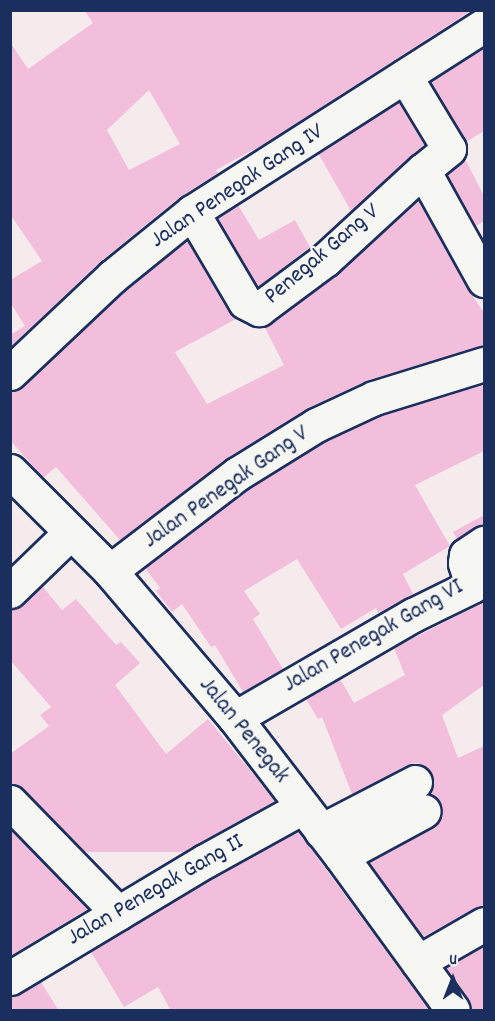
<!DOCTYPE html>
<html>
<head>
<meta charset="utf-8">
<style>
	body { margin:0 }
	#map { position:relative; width:495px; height:1021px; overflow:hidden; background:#f5ebed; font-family:Dekko,sans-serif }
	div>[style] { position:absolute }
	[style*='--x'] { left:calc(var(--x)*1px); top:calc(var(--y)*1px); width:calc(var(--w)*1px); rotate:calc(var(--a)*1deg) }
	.building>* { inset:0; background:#f3bedb }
	.roads { filter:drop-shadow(2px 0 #1b2f5e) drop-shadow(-2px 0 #1b2f5e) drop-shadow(0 2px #1b2f5e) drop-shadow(0 -2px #1b2f5e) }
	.minor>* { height:33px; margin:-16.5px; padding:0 16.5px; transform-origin:16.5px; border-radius:16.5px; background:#f6f6f2 }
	span { translate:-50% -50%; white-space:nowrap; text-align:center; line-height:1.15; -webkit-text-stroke:4.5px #f6f6f2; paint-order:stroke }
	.street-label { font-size:24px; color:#1b2f5e }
	.frame { position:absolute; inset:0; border:12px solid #1b2f5e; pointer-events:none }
	.north { position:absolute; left:423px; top:949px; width:60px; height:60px; -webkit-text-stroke:4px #f6f6f2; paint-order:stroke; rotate:0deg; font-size:16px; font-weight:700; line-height:24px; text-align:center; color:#1b2f5e }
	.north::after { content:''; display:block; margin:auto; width:21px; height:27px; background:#1b2f5e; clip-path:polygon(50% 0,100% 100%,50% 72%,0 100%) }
</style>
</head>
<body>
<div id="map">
	<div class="building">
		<i style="clip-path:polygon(evenodd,84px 10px,472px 10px,264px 144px,216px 170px,218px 173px,180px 197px,101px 261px,10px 347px,10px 335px,25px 326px,10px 302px,10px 280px,42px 261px,10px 214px,10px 42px,28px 69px,93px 23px,84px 10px,149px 90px,180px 144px,129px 170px,107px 130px,149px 90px)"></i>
		<i style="clip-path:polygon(484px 47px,484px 131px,466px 142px,430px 82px)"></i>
		<i style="clip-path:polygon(399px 102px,424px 145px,351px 211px,318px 153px)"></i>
		<i style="clip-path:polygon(465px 159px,484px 196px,484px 221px,476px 226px,447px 175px)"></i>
		<i style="clip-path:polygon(418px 200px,468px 289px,484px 313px,484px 346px,368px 380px,308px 408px,226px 459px,120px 540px,56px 467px,43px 478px,10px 440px,10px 391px,23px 387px,125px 290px,187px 240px,229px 312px,236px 319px,175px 352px,207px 404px,284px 365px,264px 326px,336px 275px)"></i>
		<i style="clip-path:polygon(238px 205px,259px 240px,295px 220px,310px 247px,258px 287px,217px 218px)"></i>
		<i style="clip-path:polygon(484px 383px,484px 451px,415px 485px,450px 546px,403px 574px,413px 594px,378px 613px,376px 608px,341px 629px,297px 559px,244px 591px,260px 614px,253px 619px,283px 669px,243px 692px,215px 645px,211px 647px,182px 604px,172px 612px,156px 591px,160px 588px,145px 568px,248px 489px,325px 442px,381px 416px)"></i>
		<i style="clip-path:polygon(484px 515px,484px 525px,474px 527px,457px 539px,453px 532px)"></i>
		<i style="clip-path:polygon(42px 586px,62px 610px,76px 599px,116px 645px,121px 642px,140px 663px,115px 685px,166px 754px,208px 719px,275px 801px,183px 852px,85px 852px,23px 789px,10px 784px,10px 754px,49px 726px,40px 715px,51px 707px,10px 660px,10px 609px,23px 605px)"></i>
		<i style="clip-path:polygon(484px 602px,484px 685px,442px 715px,458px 758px,484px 746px,484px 905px,475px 908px,423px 937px,369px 862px,440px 821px,443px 812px,441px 803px,429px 794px,434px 783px,432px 774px,425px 766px,416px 763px,407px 765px,352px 794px,322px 717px,318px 719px,306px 699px,340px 679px,354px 703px,405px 675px,394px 648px)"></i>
		<i style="clip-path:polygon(10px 829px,88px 909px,10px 956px)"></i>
		<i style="clip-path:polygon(298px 831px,430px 1011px,171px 1011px,158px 987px,124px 1007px,91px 952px,214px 877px)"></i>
		<i style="clip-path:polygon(484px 945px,484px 1011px,471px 1011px,468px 999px,446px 968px)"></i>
		<i style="clip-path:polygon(41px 982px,59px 1011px,10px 1011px,10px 997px)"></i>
	</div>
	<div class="roads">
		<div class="minor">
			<i style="--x:405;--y:76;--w:85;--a:58.9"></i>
			<i style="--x:449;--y:149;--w:33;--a:141"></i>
			<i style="--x:423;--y:170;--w:126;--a:61"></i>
			<i style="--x:192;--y:212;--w:104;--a:59.5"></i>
			<i style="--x:245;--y:302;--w:16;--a:27"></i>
			<i style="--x:259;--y:309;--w:82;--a:-36.6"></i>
			<i style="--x:325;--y:260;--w:133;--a:-42.6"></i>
			<i style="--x:10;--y:373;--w:141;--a:-43.3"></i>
			<i style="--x:113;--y:276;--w:102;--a:-39"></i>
			<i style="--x:192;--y:212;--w:347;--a:-32.6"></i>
			<i style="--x:10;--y:471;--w:141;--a:45"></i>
			<i style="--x:110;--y:571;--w:193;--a:49.6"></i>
			<i style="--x:235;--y:718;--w:174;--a:52.5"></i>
			<i style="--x:341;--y:856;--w:190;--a:54"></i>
			<i style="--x:110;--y:571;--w:160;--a:-37.4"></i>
			<i style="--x:237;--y:474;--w:93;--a:-31.8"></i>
			<i style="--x:316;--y:425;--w:64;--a:-25"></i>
			<i style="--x:374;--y:398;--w:115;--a:-17.2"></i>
			<i style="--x:10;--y:591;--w:83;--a:-44"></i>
			<i style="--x:235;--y:718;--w:206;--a:-30.1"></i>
			<i style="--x:413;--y:615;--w:66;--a:-26.2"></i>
			<i style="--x:472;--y:586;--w:24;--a:-107"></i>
			<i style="--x:465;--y:563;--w:8;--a:-83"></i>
			<i style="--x:466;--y:555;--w:22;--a:-34"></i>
			<i style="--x:10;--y:802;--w:155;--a:45.8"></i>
			<i style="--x:321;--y:831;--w:106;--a:-27.5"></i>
			<i style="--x:341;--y:856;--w:94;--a:-28.5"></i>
			<i style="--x:418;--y:962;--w:76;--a:-29.9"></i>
			<i style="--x:10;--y:978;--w:227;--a:-31"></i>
			<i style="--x:205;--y:861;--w:112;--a:-28.9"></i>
		</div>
	</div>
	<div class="street-label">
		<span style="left:238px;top:187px;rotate:-34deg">Jalan Penegak Gang IV</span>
		<span style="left:323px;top:255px;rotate:-40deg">Penegak Gang V</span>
		<span style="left:227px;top:488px;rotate:-35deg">Jalan Penegak Gang V</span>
		<span style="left:374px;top:637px;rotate:-30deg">Jalan Penegak Gang VI</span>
		<span style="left:243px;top:731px;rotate:51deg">Jalan Penegak</span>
		<span style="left:156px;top:891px;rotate:-30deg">Jalan Penegak Gang II</span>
	</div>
	<div class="frame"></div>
	<div class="north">U</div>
</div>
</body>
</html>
